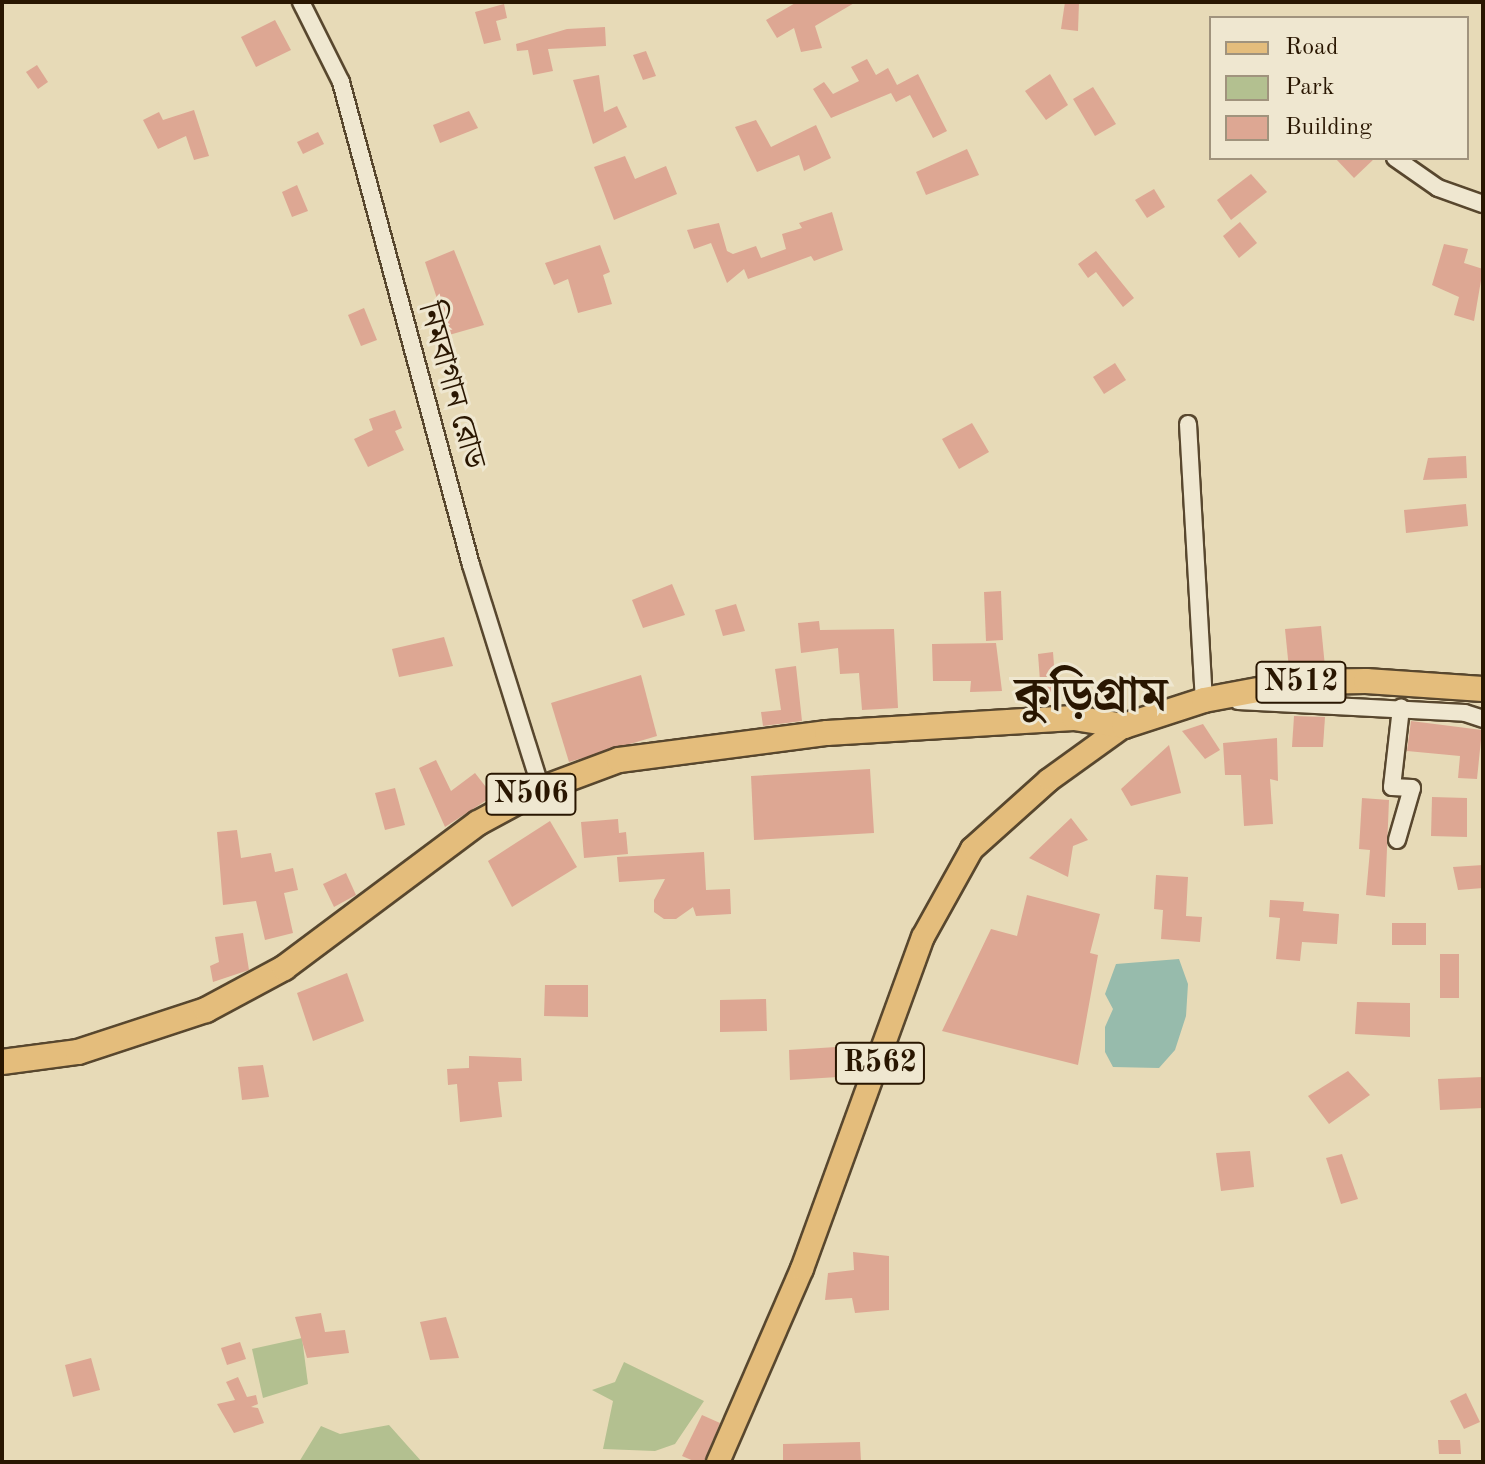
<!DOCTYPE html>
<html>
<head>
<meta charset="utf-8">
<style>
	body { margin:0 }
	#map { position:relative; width:1485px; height:1464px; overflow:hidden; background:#e7dab7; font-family:"Old Standard TT","Noto Serif Bengali",serif }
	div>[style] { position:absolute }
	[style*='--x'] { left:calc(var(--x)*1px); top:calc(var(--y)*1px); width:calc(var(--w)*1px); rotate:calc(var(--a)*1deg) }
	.green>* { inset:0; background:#b3c090 }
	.water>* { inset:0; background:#97bbac }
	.building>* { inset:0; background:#dda793 }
	.roads { filter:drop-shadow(2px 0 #58472e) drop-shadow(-2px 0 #58472e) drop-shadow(0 2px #58472e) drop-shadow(0 -2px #58472e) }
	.minor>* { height:16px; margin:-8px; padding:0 8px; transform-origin:8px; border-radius:8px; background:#efe7d0 }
	.major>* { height:22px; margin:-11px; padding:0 11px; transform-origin:11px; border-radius:11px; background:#e4bd7c }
	.highway>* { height:24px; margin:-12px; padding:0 12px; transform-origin:12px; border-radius:12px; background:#e4bd7c }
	span { translate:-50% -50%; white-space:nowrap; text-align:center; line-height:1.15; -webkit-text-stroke:6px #efe7d0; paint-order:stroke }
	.shield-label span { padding:2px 6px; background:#efe7d0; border:2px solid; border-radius:6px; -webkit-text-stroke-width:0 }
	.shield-label { font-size:30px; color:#291601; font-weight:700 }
	.street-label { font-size:32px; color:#291601 }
	.town-label { font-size:48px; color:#291601; font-weight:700 }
	.frame { position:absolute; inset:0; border:4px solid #291601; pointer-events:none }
	.legend { position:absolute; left:1209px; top:16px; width:260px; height:144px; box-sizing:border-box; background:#efe7d0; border:2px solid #a0937d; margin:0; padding:10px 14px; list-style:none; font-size:24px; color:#291601 }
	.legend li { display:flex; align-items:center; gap:16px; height:40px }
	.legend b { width:40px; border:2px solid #a0937d }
</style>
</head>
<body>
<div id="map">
	<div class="green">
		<i style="clip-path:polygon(302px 1338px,308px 1384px,263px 1398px,252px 1349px)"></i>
		<i style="clip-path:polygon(624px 1362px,704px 1401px,675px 1444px,655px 1451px,603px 1449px,613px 1401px,592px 1390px,615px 1382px)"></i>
		<i style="clip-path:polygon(389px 1425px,422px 1462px,299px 1462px,321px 1426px,340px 1434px)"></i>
	</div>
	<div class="water">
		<i style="clip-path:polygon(1179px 959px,1188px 984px,1186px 1016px,1175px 1050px,1159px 1068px,1113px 1067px,1105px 1052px,1105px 1027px,1113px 1009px,1105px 994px,1116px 964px)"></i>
	</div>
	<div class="building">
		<i style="clip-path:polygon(797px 2px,856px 2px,815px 26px,822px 48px,801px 52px,794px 28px,777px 38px,766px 20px)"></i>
		<i style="clip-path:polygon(1065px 2px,1079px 2px,1078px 31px,1061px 29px)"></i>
		<i style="clip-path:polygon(504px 4px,507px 18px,496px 21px,501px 40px,484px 44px,475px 12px)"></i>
		<i style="clip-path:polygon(275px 20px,291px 50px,256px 67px,241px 37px)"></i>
		<i style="clip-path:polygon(605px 27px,606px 46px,548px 49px,553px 71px,533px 75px,528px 50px,517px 51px,516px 44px,567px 29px)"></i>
		<i style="clip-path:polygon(646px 51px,656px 76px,643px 80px,633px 55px)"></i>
		<i style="clip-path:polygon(867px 59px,876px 75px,888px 68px,897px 85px,918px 74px,947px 131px,933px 138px,910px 95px,896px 102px,891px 93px,831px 118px,813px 89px,824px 82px,833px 94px,859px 81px,851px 67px)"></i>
		<i style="clip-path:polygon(37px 65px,48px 82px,38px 89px,26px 72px)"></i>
		<i style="clip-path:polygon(1050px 74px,1068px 105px,1046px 120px,1025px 91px)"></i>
		<i style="clip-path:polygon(599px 75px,604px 112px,617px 106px,627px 127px,593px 144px,573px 80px)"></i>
		<i style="clip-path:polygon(1093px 87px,1116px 124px,1095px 136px,1073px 99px)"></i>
		<i style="clip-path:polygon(194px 110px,209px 156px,194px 160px,186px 136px,158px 149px,143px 120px,159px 112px,163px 120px)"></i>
		<i style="clip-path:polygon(469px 111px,478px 128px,440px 143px,433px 125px)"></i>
		<i style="clip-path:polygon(756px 120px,771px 147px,816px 125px,831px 158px,804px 171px,799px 155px,757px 172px,735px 127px)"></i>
		<i style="clip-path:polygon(318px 132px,324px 144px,303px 154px,297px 142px)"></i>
		<i style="clip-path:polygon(967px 149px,979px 175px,926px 195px,916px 172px)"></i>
		<i style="clip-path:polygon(625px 156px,635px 179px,666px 166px,677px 194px,614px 220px,594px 167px)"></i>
		<i style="clip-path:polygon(1335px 158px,1375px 158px,1354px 178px)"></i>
		<i style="clip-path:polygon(1251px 174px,1267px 192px,1231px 220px,1217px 200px)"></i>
		<i style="clip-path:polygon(297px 185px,308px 211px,292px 217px,282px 192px)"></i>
		<i style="clip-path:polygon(1154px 189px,1165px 207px,1147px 218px,1135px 200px)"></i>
		<i style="clip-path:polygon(832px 212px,843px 250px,814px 261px,811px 256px,748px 279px,744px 269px,727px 283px,711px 243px,694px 249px,687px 230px,719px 223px,727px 251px,733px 254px,756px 246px,761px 258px,786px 249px,782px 234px,802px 228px,799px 223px)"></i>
		<i style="clip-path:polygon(1240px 222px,1257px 243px,1239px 258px,1223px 236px)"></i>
		<i style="clip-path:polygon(1444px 244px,1468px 249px,1464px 263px,1483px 269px,1474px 321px,1454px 315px,1459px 297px,1432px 285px)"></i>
		<i style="clip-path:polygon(600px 245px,610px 272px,603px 275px,612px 304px,578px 313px,568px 279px,554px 285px,545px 263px)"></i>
		<i style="clip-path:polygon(454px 250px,484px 325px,449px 335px,425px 262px)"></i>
		<i style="clip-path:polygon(1096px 251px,1134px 298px,1123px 307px,1096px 272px,1088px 278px,1078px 264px)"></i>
		<i style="clip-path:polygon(364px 308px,377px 340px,361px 346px,348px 315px)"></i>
		<i style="clip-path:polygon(1115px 363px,1126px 380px,1104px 394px,1093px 377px)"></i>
		<i style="clip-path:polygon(395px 410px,402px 428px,395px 431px,404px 450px,368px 467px,354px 439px,373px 430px,369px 419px)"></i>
		<i style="clip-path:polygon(972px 423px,989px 452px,959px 469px,942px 439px)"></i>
		<i style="clip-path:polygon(1466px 456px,1467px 478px,1423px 480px,1428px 458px)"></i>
		<i style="clip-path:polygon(1466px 504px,1468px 526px,1406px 533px,1404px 510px)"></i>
		<i style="clip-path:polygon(672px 584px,685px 615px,643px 628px,632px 600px)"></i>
		<i style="clip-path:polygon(1001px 591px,1003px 640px,986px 641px,984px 592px)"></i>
		<i style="clip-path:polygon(736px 604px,745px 631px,723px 636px,715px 610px)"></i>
		<i style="clip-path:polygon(819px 621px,820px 630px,894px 629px,898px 708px,862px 710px,859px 673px,840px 674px,838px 648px,801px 653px,798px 623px)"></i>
		<i style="clip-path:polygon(1321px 626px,1325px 667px,1289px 669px,1285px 629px)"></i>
		<i style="clip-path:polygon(444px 637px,453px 666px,399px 677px,392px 649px)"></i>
		<i style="clip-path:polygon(996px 643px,1002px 691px,970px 692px,971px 681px,933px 681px,932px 644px)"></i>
		<i style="clip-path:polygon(1053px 652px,1056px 692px,1041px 694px,1038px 654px)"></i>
		<i style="clip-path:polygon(796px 666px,802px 721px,763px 726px,761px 712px,781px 710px,775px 669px)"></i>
		<i style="clip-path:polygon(641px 675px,657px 736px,569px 762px,551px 703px)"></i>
		<i style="clip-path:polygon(1294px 716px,1325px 717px,1323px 747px,1292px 747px)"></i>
		<i style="clip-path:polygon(1411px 721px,1482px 730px,1477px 779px,1458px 778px,1460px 756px,1407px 751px)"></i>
		<i style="clip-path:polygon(1203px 724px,1220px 750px,1205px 759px,1182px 731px)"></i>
		<i style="clip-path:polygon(1277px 738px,1278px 781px,1270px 779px,1273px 824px,1244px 826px,1241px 775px,1225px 775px,1223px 743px)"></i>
		<i style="clip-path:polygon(1169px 745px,1181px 793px,1131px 806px,1121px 789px)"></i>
		<i style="clip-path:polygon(436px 760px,451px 791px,475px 773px,493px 796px,445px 827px,419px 768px)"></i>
		<i style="clip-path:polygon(870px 769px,874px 833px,754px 840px,751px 776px)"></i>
		<i style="clip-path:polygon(395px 788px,405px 825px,385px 830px,375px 793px)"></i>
		<i style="clip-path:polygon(1432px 797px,1467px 798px,1467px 837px,1431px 836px)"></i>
		<i style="clip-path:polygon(1362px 798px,1389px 800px,1385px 897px,1366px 895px,1370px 850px,1359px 849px)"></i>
		<i style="clip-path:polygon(1071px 818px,1088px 840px,1073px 846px,1068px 877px,1029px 858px)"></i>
		<i style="clip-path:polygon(618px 819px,619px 833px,626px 832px,628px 854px,584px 858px,581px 822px)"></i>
		<i style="clip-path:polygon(550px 821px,577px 867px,512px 907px,488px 861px)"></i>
		<i style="clip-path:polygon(237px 830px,241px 858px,271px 853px,275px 872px,293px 868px,298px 890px,284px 893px,293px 933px,265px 940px,256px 901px,223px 905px,217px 832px)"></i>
		<i style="clip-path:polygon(704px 852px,706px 890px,730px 889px,731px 914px,696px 916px,693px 907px,676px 919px,664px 919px,654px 912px,654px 900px,665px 879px,619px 882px,617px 857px)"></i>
		<i style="clip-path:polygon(1483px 865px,1483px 888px,1458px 890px,1453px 867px)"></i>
		<i style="clip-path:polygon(346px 873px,356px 895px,334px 907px,323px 884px)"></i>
		<i style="clip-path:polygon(1156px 875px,1188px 877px,1186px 916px,1202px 917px,1200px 942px,1161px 939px,1163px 910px,1154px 909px)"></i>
		<i style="clip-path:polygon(1027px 895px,1100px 914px,1090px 953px,1098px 955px,1078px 1065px,942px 1031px,991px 929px,1017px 936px)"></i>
		<i style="clip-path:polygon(1270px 900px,1304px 902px,1303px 911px,1339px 914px,1337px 944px,1302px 942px,1300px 961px,1276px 959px,1280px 918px,1269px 917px)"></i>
		<i style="clip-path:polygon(1392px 923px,1426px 923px,1426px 945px,1392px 945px)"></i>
		<i style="clip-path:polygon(243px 933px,249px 970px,213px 982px,210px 966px,219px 962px,215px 937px)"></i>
		<i style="clip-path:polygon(1440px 954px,1459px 954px,1459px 998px,1440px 998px)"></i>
		<i style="clip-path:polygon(347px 973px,364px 1021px,313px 1041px,297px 993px)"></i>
		<i style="clip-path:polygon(545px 985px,588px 985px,588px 1017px,544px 1016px)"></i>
		<i style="clip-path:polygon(766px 999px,767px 1031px,720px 1032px,720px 1000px)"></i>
		<i style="clip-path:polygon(1357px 1002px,1410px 1003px,1410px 1037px,1355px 1034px)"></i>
		<i style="clip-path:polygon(852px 1046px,854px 1076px,790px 1080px,789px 1050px)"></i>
		<i style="clip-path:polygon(469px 1056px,521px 1058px,522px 1081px,498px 1082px,502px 1117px,460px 1122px,457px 1084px,448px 1085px,447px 1069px,469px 1068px)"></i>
		<i style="clip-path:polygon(263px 1065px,269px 1097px,242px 1100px,238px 1067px)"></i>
		<i style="clip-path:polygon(1348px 1071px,1370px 1095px,1329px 1124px,1308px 1096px)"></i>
		<i style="clip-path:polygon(1483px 1077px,1483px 1108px,1440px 1110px,1438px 1079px)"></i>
		<i style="clip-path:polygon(1250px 1151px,1254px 1187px,1221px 1191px,1216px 1153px)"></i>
		<i style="clip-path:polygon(1342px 1154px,1358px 1199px,1341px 1204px,1326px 1158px)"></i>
		<i style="clip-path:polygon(853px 1252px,889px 1256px,889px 1310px,855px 1313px,852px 1298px,825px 1300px,828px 1273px,854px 1270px)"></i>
		<i style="clip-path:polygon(321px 1313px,325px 1332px,345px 1330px,349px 1353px,307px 1358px,295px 1317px)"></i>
		<i style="clip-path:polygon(446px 1317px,459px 1358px,430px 1360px,420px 1322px)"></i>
		<i style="clip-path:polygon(240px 1342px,246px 1359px,227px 1365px,221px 1348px)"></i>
		<i style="clip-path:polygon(91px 1358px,100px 1390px,73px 1397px,65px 1365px)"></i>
		<i style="clip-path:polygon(238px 1377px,247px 1397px,256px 1395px,258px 1404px,251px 1407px,258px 1408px,264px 1423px,234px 1433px,217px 1404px,235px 1400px,226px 1382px)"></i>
		<i style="clip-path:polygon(1466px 1393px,1480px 1422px,1464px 1429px,1450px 1401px)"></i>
		<i style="clip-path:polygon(702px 1415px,720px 1423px,704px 1462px,696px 1462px,682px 1456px)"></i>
		<i style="clip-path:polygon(1438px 1440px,1460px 1440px,1461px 1454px,1439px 1454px)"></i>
		<i style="clip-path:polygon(860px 1442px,861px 1462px,783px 1462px,783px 1444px)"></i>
	</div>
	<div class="roads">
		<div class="minor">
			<i style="--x:301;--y:2;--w:89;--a:63.4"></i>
			<i style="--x:341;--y:82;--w:500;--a:74.94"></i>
			<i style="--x:471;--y:565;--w:235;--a:72.6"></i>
			<i style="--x:1395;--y:158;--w:52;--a:34.9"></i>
			<i style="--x:1438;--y:188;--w:48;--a:19.6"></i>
			<i style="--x:1188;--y:424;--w:276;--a:86.7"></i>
			<i style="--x:1204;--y:700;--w:7;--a:0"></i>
			<i style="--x:1238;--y:701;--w:227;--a:3"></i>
			<i style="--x:1465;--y:713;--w:19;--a:18"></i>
			<i style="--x:1397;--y:840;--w:54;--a:-73.9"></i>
			<i style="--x:1412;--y:788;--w:20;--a:-177"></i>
			<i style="--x:1392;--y:787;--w:80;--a:-83.5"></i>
		</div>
		<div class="major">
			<i style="--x:718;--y:1462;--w:210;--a:-66.5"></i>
			<i style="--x:802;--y:1269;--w:353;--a:-70"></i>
			<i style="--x:923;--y:937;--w:101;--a:-60.9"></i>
			<i style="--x:972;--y:849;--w:103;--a:-41.9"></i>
			<i style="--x:1049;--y:780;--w:92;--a:-35.8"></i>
		</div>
		<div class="highway">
			<i style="--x:2;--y:1062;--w:77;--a:-7.5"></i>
			<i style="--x:78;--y:1052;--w:135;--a:-18.2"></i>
			<i style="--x:206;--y:1010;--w:89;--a:-28.3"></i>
			<i style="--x:284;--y:968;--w:242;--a:-36.8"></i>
			<i style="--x:478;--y:823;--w:72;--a:-28.4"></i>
			<i style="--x:541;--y:789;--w:83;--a:-20.4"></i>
			<i style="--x:619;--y:760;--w:210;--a:-7.4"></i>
			<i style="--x:827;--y:733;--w:247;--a:-3.5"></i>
			<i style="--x:1074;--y:718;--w:51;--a:9.1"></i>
			<i style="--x:1124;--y:726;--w:84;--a:-18"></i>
			<i style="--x:1204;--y:700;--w:98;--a:-10.6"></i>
			<i style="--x:1300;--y:682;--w:66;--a:-0.9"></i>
			<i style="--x:1366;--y:681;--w:117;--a:3.9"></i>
		</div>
	</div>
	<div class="shield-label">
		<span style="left:1301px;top:682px">N512</span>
		<span style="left:531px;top:794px">N506</span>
		<span style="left:880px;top:1063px">R562</span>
	</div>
	<div class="street-label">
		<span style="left:450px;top:386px;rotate:74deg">নিমবাগান রোড</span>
	</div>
	<div class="town-label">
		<span style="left:1091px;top:698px">কুড়িগ্রাম</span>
	</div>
	<div class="frame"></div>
	<ul class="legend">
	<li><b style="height:10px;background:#e4bd7c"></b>Road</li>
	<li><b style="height:22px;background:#b3c090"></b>Park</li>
	<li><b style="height:22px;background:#dda793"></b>Building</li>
	</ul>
</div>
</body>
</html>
